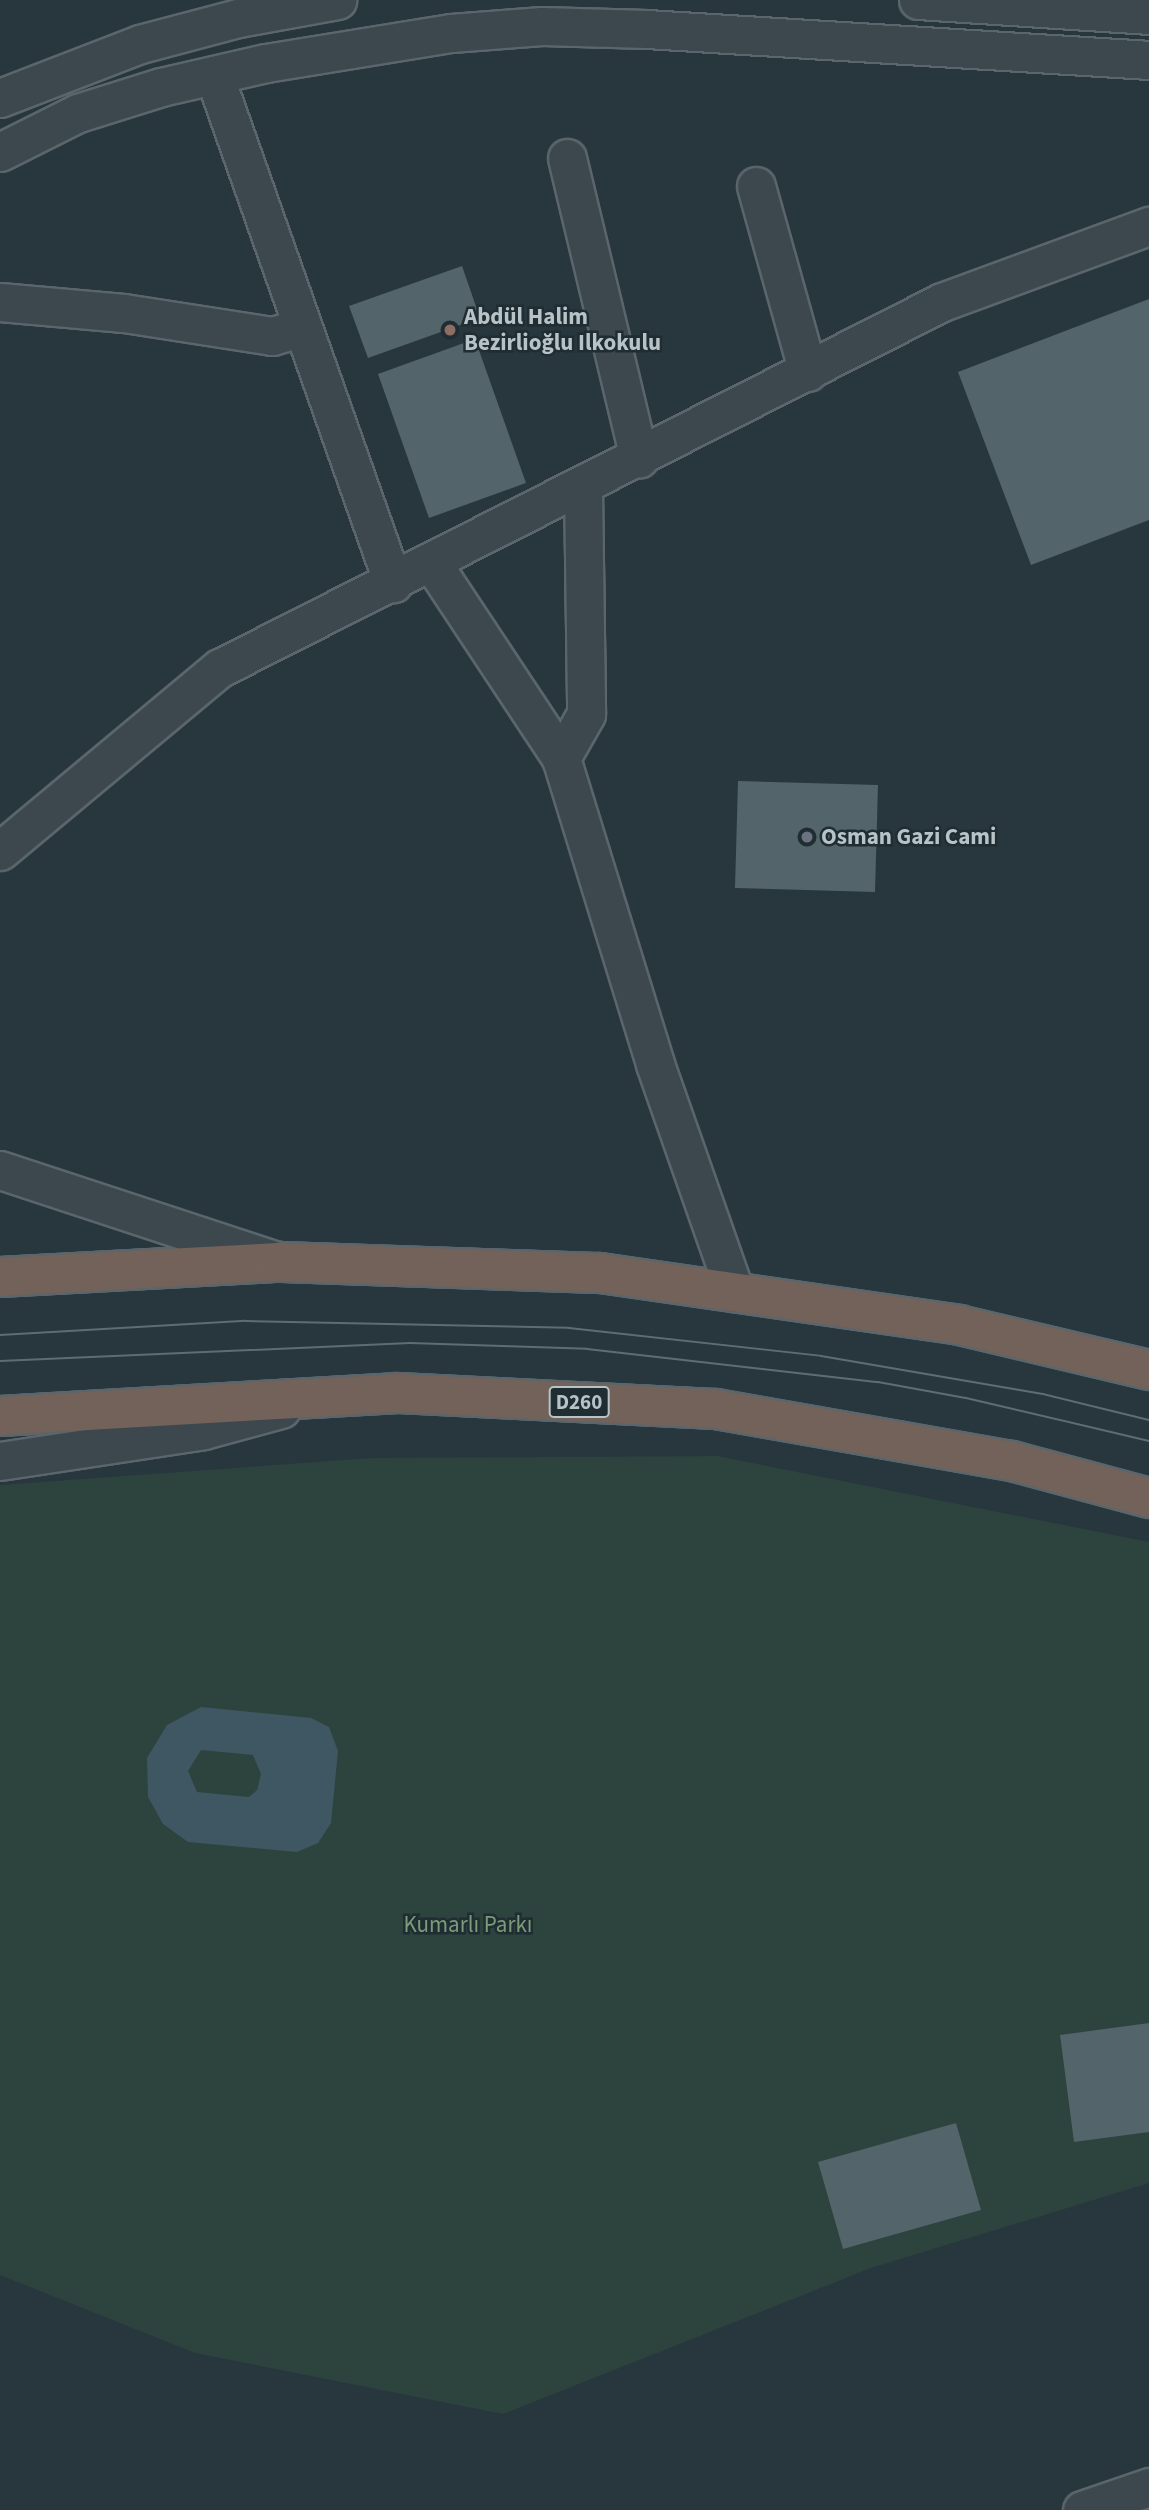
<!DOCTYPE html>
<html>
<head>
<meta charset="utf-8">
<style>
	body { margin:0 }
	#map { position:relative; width:1149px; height:2510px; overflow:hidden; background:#28373e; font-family:"Source Sans 3",sans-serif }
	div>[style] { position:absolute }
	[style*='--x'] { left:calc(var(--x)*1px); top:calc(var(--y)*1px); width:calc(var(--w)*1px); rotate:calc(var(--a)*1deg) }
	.green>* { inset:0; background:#2d433d }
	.water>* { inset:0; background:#3e5763 }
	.building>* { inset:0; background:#53646a }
	.roads { filter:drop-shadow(2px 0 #5a666b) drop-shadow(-2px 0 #5a666b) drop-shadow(0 2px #5a666b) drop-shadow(0 -2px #5a666b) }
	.minor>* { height:37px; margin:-18.5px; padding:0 18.5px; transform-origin:18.5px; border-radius:18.5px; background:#3c484e }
	.highway>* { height:38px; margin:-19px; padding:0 19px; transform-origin:19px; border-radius:19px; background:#73625a }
	.tram>* { height:2px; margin:-1px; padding:0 1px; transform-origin:1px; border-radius:1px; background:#5e6d74 }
	.dots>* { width:19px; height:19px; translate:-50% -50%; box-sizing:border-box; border:4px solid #202d33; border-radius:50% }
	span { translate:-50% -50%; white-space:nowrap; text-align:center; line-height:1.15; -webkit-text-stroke:5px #202d33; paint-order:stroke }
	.shield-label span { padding:2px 5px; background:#202d33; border:2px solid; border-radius:5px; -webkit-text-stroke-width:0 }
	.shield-label { font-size:21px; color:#b8c3c8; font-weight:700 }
	.poi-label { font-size:23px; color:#b8c3c8; font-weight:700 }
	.left { translate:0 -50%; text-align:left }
	.park-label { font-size:23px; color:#7a9c79 }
</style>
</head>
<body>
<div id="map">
	<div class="green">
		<i style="clip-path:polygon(717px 1456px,1149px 1542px,1149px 2183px,871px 2268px,503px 2414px,195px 2353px,0 2275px,0 1485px,372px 1458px)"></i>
	</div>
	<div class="water">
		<i style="clip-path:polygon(evenodd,201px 1707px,311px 1718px,329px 1727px,338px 1751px,331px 1823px,318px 1843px,297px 1852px,188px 1842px,163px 1824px,148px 1797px,147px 1758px,167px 1725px,201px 1707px,201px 1750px,253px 1755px,261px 1774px,257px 1790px,249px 1797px,197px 1792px,188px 1771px,201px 1750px)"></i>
	</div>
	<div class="building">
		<i style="clip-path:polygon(462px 266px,480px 318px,368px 358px,349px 306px)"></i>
		<i style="clip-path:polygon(1149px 299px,1149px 520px,1031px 565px,958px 372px)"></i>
		<i style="clip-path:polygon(475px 339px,526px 483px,429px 518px,378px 374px)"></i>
		<i style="clip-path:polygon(738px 781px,878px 785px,875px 892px,735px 888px)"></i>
		<i style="clip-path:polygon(1149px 2023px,1149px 2132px,1074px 2142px,1060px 2035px)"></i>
		<i style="clip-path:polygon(956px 2123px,981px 2210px,843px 2249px,818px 2162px)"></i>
	</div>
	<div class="roads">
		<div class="minor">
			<i style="--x:918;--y:0;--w:231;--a:3.7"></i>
			<i style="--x:214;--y:75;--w:539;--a:70.59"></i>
			<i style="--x:0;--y:98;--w:150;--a:-21.1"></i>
			<i style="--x:140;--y:44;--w:101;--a:-14.9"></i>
			<i style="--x:238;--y:18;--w:101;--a:-10.3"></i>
			<i style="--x:0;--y:152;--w:87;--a:-26.6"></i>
			<i style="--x:78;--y:113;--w:87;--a:-17.4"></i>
			<i style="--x:161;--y:87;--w:108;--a:-12.9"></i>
			<i style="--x:266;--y:63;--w:187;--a:-9.2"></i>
			<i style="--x:451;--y:33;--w:91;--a:-4.4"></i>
			<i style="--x:542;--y:26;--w:105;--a:1.6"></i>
			<i style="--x:647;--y:29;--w:503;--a:3.53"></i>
			<i style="--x:567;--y:158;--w:309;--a:76.5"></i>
			<i style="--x:756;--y:186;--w:193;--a:74.4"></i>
			<i style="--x:0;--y:302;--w:124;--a:5.1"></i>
			<i style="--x:124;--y:313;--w:150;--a:8.8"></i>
			<i style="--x:272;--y:336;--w:32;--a:-16"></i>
			<i style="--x:583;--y:487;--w:227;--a:89.2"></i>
			<i style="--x:586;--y:714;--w:51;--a:119.6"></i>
			<i style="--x:561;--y:758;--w:320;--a:72.9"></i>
			<i style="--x:655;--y:1064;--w:242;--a:70.7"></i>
			<i style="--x:432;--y:563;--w:234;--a:56.5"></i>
			<i style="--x:0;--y:851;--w:286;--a:-39.8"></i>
			<i style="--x:220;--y:668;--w:809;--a:-26.88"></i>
			<i style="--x:942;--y:302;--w:221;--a:-20.2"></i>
			<i style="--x:0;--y:1170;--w:291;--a:18.2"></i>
			<i style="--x:0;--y:1461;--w:206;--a:-8.6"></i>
			<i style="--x:204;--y:1430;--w:80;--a:-15.3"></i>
			<i style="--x:1082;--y:2510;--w:71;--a:-18.9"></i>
		</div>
		<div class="highway">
			<i style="--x:0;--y:1277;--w:280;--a:-3.1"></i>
			<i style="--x:280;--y:1262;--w:320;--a:2"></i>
			<i style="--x:600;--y:1273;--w:363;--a:8.2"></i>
			<i style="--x:959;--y:1325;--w:195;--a:13.3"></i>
			<i style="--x:0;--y:1416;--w:399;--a:-3.3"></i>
			<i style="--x:398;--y:1393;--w:318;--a:2.9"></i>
			<i style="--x:716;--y:1409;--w:301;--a:10"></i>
			<i style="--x:1012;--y:1461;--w:142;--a:15.1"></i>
		</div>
	</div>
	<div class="tram">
		<i style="--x:0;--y:1335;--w:246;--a:-3.3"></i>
		<i style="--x:246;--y:1321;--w:323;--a:1.2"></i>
		<i style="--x:569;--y:1328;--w:254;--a:6.3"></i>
		<i style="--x:821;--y:1356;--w:225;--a:9.7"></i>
		<i style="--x:1043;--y:1394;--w:109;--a:13.8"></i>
		<i style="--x:0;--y:1361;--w:410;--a:-2.5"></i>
		<i style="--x:410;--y:1343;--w:177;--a:1.9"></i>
		<i style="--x:587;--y:1349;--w:293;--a:6.5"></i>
		<i style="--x:878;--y:1382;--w:89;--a:10.3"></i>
		<i style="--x:966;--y:1398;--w:188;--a:13.2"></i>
	</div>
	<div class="dots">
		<i style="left:450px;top:330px;background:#8d6e63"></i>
		<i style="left:807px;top:837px;background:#6b7280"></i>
	</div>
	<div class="shield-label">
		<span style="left:579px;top:1402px">D260</span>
	</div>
	<div class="poi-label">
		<span class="left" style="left:464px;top:330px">Abdül Halim<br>Bezirlioğlu Ilkokulu</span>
		<span class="left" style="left:821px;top:837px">Osman Gazi Cami</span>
	</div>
	<div class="park-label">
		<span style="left:468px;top:1925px">Kumarlı Parkı</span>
	</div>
</div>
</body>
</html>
